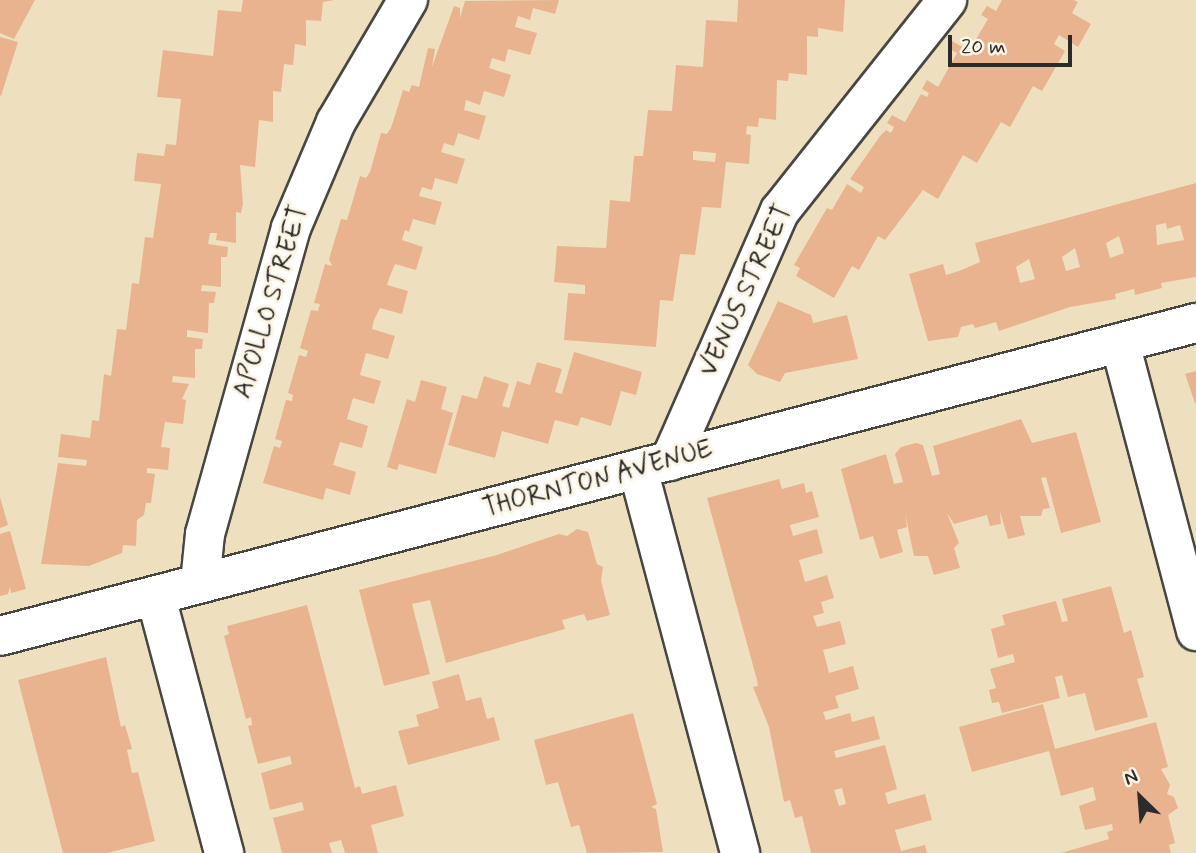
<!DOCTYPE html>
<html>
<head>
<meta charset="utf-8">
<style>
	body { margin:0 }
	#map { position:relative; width:1196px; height:853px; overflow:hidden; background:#eee0bf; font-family:Mynerve,sans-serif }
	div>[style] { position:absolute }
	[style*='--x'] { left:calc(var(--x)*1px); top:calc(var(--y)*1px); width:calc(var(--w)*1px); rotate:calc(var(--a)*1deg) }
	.building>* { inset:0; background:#e9b38f }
	.roads { filter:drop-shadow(2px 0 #484641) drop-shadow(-2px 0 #484641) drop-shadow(0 2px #484641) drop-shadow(0 -2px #484641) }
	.street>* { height:38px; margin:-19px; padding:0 19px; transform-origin:19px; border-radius:19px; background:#fff }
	span { translate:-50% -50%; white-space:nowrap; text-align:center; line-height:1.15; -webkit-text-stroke:6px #fcf5e5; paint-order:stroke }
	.street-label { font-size:26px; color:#2b2b2b }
	.north { position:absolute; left:1105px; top:762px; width:70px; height:70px; -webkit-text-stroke:5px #fcf5e5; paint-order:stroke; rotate:335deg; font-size:19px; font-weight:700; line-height:28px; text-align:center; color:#2b2b2b }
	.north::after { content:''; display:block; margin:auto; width:24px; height:32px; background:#2b2b2b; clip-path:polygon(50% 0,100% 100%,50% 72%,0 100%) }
	.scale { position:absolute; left:948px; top:35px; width:124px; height:32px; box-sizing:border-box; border:4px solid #2b2b2b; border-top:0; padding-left:9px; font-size:21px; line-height:24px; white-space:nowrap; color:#2b2b2b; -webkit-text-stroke:5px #fcf5e5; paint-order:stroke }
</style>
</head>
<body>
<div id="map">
	<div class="building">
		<i style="clip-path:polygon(0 0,35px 0,14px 39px,0 33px)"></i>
		<i style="clip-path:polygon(243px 0,334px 0,323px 2px,321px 21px,306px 20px,306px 46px,295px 44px,293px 65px,284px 64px,281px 92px,273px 91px,273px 122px,259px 120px,255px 167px,240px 165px,243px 204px,241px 213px,236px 212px,236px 243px,216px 240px,217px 233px,210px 233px,208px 244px,228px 247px,227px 257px,221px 257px,221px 287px,202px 285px,201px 291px,216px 292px,214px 303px,209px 303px,208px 333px,187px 330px,187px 337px,203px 339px,202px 349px,195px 349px,195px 378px,173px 376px,172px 382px,189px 384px,182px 399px,186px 400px,183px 424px,165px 422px,161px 447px,170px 448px,168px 470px,147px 468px,147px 473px,155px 474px,151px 503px,146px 503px,144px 515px,137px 520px,136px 546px,123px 545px,122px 553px,89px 566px,41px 564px,58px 463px,86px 466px,87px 460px,58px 457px,61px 434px,90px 438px,92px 420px,99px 421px,104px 374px,111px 376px,117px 329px,126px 330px,132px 283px,139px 284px,145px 237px,153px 238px,161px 184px,134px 181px,137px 153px,164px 156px,166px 144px,176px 145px,181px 99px,157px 97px,163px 50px,213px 56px,218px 10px,241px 12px)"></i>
		<i style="clip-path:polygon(559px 0,555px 14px,533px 8px,530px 20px,518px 16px,515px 27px,537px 33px,530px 55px,508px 49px,505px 62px,492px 58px,489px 68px,511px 75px,504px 97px,484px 91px,480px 105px,466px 100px,464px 110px,486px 116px,479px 140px,458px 133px,454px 146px,444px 143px,441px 152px,465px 159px,457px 184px,435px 178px,432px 190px,422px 187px,419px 196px,442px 202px,435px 225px,413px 219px,409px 232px,405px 230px,402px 240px,423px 247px,416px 270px,395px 264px,390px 276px,387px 285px,408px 291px,402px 314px,380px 308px,374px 320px,372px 329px,395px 336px,388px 359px,366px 353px,360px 375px,381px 381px,374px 404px,353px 398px,347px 419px,368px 426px,362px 448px,340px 442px,333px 465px,356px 472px,350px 495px,326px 488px,323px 500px,263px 483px,274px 446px,280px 448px,282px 441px,275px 439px,286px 400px,292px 401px,293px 395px,288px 393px,299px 355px,306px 357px,308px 351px,300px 348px,311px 310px,318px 311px,320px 304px,314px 303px,325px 264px,332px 266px,329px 259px,341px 219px,347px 220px,360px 176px,366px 178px,370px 172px,381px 133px,387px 134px,391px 128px,403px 90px,409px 92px,412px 85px,419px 87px,428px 48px,435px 49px,432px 67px,454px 6px,460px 8px,460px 18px,465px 1px)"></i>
		<i style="clip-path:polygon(evenodd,738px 0,845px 0,843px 32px,818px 28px,818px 37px,807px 36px,807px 75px,789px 73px,788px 81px,777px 80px,776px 120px,759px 118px,758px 127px,747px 126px,746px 134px,751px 135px,749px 164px,726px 162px,721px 208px,702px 207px,695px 255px,680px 254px,673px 301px,660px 300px,656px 347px,564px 340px,568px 293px,585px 294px,585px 285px,554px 282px,557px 246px,606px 248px,610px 200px,630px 202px,634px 156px,643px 156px,648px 110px,672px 111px,676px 65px,703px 67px,706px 20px,737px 22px,738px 0,693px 151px,716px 153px,715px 162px,693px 160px,693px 151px)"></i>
		<i style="clip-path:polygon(1002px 0,1073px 0,1078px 2px,1072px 13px,1091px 24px,1078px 47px,1059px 35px,1054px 44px,1065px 51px,1042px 91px,1033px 86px,1010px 127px,1001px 122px,977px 163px,963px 155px,938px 199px,923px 190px,885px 240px,878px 236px,859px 270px,852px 266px,834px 298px,796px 276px,800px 268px,794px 265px,827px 208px,832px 210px,847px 184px,861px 193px,864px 187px,850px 179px,880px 136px,886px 130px,891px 133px,894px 127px,887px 123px,892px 115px,905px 122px,921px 94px,927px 97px,929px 93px,922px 89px,927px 80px,938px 87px,957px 53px,948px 48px,952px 41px,969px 51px,988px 19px,981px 15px,987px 6px,996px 11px)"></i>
		<i style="clip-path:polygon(0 37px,18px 42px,1px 96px,0 95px)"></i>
		<i style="clip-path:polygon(evenodd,1196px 183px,1196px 277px,1161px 283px,1162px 288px,1135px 295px,1134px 289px,1115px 294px,1116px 299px,1070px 307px,999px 331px,996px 322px,975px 328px,973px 324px,961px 327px,958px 337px,928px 341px,909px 274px,943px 264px,946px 275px,959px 271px,980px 262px,975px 243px,1196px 183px,1166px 223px,1167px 229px,1180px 225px,1184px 240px,1157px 245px,1156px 225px,1166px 223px,1196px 183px,1119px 236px,1124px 253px,1110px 258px,1106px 243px,1119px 236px,1196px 183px,1075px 248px,1080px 267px,1066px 271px,1062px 257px,1075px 248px,1196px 183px,1029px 259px,1035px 279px,1020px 283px,1016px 267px,1029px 259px)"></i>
		<i style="clip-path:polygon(778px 301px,811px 315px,813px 323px,847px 315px,858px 359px,785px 373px,780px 382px,757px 374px,748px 365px)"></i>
		<i style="clip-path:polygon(574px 352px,642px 372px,636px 395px,621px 391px,611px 426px,581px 417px,578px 426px,555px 420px,548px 444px,502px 431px,495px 458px,448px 445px,462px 395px,477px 399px,484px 376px,509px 384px,502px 406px,509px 408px,517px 381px,530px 385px,537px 362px,562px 369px,555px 392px,562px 394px)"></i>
		<i style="clip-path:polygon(1196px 371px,1196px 403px,1195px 403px,1185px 374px)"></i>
		<i style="clip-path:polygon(421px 380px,447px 387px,441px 409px,453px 413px,436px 474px,399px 464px,397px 470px,387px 467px,407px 399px,415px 402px)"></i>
		<i style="clip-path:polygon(1021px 419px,1032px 443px,1076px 432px,1101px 522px,1061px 533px,1046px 477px,1041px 478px,1050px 508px,1043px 509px,1041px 516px,1020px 516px,1025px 535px,1008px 539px,1000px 511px,1001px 524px,990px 526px,987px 515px,954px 524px,947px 513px,959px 543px,954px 548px,960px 568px,934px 575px,928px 556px,914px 556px,905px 513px,907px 527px,897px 530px,903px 552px,880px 559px,873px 536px,860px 540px,841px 469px,886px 454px,894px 484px,903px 482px,895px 454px,901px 447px,916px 443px,923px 445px,932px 476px,940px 474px,933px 446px)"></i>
		<i style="clip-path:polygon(evenodd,779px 479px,782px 489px,804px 483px,806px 493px,812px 491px,819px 517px,790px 525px,793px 536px,817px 529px,823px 553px,799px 560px,805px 582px,827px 575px,834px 598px,821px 602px,824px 613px,813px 616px,817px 627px,840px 621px,846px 644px,823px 650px,826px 661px,829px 673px,853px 666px,859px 689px,835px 696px,839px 708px,823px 712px,826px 720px,850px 713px,852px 722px,874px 716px,880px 739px,834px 751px,836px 758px,885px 745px,897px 789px,885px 793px,888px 804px,925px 794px,932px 820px,895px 830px,901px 851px,925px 845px,927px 853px,811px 853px,802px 816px,795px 818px,790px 800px,784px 802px,769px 727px,753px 687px,758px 686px,757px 680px,707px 498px,779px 479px,842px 788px,846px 804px,839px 806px,834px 790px,842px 788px)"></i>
		<i style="clip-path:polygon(0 497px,8px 525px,0 528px)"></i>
		<i style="clip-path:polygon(577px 529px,588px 532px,597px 564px,603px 567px,601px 581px,610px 615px,587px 621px,584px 614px,562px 620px,565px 629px,446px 663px,430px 600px,412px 604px,430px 674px,384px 686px,359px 590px,497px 555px,559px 534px,567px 536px)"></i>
		<i style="clip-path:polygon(10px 531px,26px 589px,11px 593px,10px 587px,8px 594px,0 596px,0 534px)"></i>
		<i style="clip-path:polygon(1111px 586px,1124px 633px,1131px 630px,1144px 677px,1137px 679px,1148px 717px,1095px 731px,1085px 693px,1068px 697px,1062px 675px,1055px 677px,1060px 698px,1002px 713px,999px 702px,992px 703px,989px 690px,996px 688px,990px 669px,1015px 662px,1013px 654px,998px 658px,991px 629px,1005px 625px,1002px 615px,1056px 601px,1062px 622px,1068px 621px,1062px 599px)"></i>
		<i style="clip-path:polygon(307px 605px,355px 788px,360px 786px,362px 794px,396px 785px,404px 816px,371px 825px,378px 853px,345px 853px,341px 840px,329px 843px,332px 853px,282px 853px,273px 818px,304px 810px,302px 802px,270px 810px,261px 773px,292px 764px,290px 756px,258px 764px,248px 726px,252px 725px,251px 717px,246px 719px,224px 636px,229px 634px,227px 626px)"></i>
		<i style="clip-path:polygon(106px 657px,121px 727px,125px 725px,132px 749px,127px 750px,132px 773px,138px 772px,155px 841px,107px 853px,63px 853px,18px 680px)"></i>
		<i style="clip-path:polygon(459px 674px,466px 701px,481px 697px,487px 719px,494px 717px,500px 740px,408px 765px,398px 731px,419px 726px,416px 715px,439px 708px,432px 682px)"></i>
		<i style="clip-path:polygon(1043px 704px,1055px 749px,1156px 722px,1168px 767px,1161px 769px,1170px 785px,1167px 794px,1174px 797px,1178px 808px,1168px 815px,1175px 843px,1169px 845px,1171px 853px,1061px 853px,1109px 839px,1107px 832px,1113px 830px,1112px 824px,1085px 830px,1079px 806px,1096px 800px,1093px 787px,1061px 796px,1049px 751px,972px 772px,959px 727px)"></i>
		<i style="clip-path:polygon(633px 713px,657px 804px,651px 807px,656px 809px,663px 852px,587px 853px,579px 825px,571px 827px,558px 782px,546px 785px,534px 740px)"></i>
	</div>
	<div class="roads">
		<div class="street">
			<i style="--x:1120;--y:343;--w:298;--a:75.2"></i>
			<i style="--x:670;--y:461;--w:273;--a:-66.3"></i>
			<i style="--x:780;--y:211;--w:269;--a:-51.6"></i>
			<i style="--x:638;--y:469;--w:397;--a:75.1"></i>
			<i style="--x:200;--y:583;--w:49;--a:-84.2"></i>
			<i style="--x:205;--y:534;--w:318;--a:-74.3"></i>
			<i style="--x:291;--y:228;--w:115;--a:-67"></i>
			<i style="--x:336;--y:122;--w:142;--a:-59.5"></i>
			<i style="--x:156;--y:597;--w:265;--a:75.1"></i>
			<i style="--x:0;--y:636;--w:1236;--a:-14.67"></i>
		</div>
	</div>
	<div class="street-label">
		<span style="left:747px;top:291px;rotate:-65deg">VENUS STREET</span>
		<span style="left:272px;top:302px;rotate:-73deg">APOLLO STREET</span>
		<span style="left:598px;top:480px;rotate:-15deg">THORNTON AVENUE</span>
	</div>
	<div class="north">N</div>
	<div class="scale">20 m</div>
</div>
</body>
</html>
